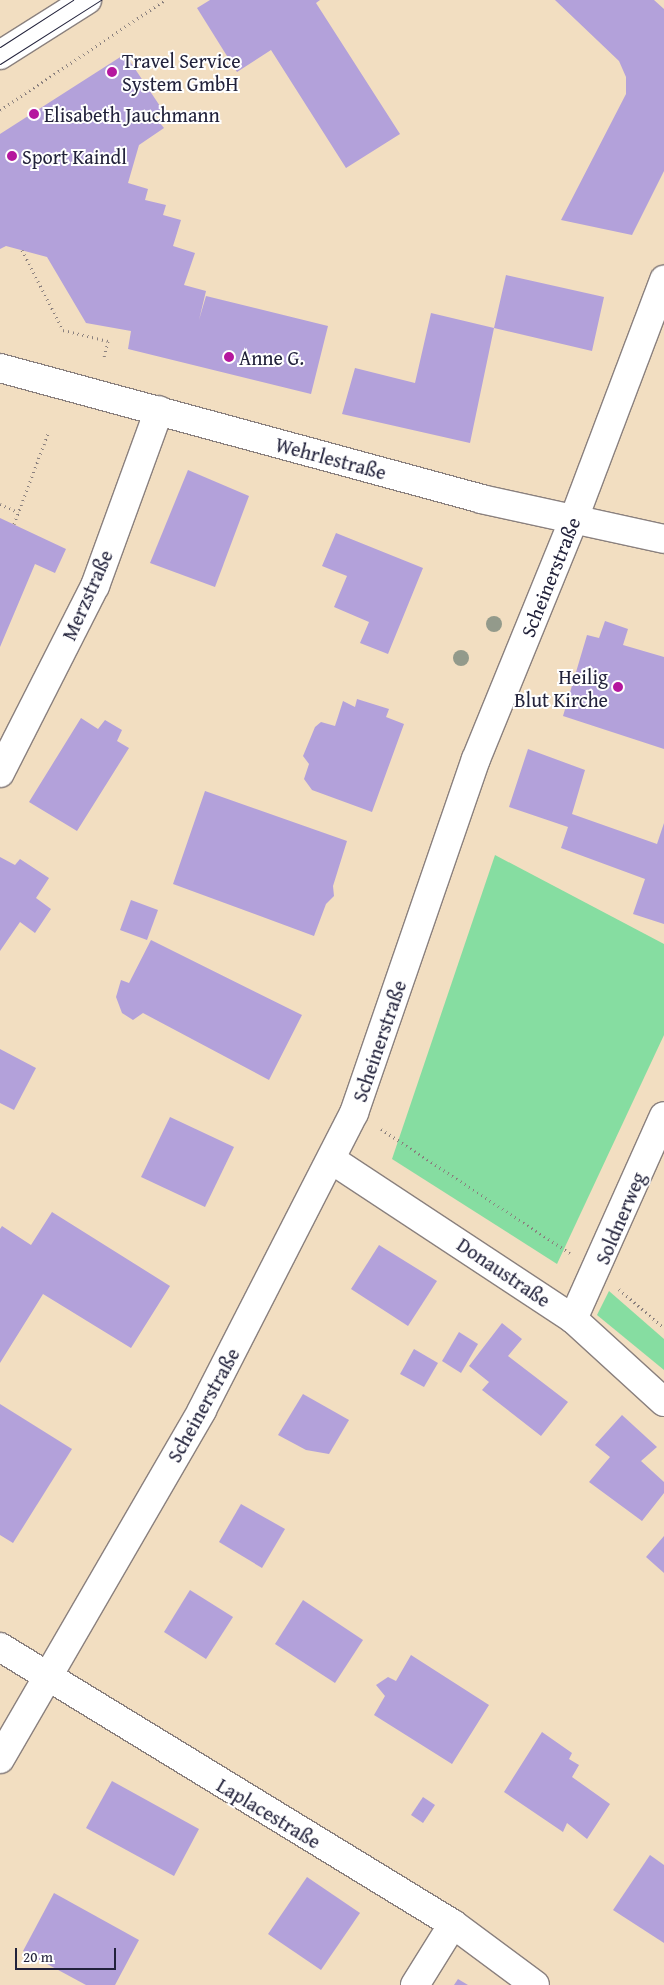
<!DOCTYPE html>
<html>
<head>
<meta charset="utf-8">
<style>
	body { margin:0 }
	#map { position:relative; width:664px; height:1985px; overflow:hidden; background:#f2dec1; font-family:"Gentium Book Plus",serif }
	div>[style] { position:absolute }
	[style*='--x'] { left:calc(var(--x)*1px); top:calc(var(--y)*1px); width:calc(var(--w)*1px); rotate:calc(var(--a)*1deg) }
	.green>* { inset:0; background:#86dda1 }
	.building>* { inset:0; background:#b3a1da }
	.path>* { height:3px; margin-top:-1.5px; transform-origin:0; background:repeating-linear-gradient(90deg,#8a807e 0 1px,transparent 0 5px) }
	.roads { filter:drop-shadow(1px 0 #8a807e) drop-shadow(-1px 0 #8a807e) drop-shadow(0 1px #8a807e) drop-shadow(0 -1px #8a807e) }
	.minor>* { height:28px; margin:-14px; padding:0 14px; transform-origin:14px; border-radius:14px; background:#fff }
	.tertiary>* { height:28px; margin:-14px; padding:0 14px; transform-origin:14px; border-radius:14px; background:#fff }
	.tram>* { height:1px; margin:-0.5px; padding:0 0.5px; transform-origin:0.5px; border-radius:0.5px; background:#22223b }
	.trees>* { width:16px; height:16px; margin:-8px; border-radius:50%; background:#939a8b }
	.dots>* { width:14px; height:14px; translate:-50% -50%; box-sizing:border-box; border:2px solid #fff; border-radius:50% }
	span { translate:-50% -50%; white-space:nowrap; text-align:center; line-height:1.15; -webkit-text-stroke:4px #fff; paint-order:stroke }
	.poi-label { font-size:20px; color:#22223b }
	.left { translate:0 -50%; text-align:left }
	.right { translate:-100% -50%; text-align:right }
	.street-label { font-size:20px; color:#22223b }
	.scale { position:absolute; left:15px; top:1948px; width:101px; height:22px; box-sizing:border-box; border:2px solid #22223b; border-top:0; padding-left:6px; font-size:15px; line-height:18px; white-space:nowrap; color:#22223b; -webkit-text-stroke:4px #fff; paint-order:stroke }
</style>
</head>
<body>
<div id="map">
	<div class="green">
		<i style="clip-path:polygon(495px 855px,664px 944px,664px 1035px,557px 1264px,392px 1159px)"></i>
		<i style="clip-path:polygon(609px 1291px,664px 1339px,664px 1370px,597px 1315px)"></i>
	</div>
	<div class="building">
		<i style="clip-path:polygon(210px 0,320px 0,316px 3px,400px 134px,346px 168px,271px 50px,237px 72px,197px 8px)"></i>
		<i style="clip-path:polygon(555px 0,654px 0,664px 9px,664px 171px,632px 235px,561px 220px,626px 94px,626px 77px,619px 61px)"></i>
		<i style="clip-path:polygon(125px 54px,164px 112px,155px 117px,164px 128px,139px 145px,128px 183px,148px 189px,145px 200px,166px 205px,163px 215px,181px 220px,173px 246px,195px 253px,184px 285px,206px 291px,199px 320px,206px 296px,328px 326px,311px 394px,128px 349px,131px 331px,86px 323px,47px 257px,6px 246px,0 249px,0 134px)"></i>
		<i style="clip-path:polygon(506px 275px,604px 297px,592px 351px,494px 328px,470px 443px,342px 414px,355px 368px,415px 383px,431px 313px,494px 328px)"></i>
		<i style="clip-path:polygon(188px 470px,249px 496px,215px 587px,150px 563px)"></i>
		<i style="clip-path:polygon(0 518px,66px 549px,55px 573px,35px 564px,0 647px)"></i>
		<i style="clip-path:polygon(336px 533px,423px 568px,388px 654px,360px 643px,369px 622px,334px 607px,347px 576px,322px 566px)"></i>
		<i style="clip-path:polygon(605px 621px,628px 629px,623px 645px,664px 657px,664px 749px,563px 716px,587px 635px,599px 638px)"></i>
		<i style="clip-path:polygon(357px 699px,389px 709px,386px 717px,404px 724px,372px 812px,312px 790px,304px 779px,309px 764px,303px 756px,315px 727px,321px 722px,335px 726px,343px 701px,355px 707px)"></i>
		<i style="clip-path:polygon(81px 718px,98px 729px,105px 720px,122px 730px,117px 741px,129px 748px,77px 831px,29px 802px)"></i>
		<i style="clip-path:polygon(528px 749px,585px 770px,572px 814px,657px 844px,664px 823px,664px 924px,633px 914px,645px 879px,561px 848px,568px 827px,509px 807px)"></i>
		<i style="clip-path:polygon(205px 791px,347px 841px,333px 886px,334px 896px,326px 904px,314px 936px,173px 884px)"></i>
		<i style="clip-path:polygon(0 857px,15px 865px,20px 859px,49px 878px,36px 898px,51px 909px,35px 933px,20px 922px,0 951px)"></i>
		<i style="clip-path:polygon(131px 900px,158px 910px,147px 940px,120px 930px)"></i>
		<i style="clip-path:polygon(151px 940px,302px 1015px,269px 1080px,143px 1013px,133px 1020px,122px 1013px,116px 997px,121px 980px,129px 983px)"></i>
		<i style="clip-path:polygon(0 1049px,36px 1068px,14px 1110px,0 1103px)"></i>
		<i style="clip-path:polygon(170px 1117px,234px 1147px,205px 1207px,141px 1177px)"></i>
		<i style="clip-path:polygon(52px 1212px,170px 1286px,131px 1348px,43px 1294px,0 1363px,0 1229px,2px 1226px,31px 1245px)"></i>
		<i style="clip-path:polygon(379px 1245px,437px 1281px,408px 1326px,351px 1289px)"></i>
		<i style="clip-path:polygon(502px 1323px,522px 1339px,508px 1356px,568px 1402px,541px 1436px,482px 1390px,489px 1382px,469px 1366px)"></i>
		<i style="clip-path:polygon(459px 1332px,478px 1344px,461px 1373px,442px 1361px)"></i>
		<i style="clip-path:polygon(414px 1349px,438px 1363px,424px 1387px,400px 1374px)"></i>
		<i style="clip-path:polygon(303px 1394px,349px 1420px,329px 1454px,306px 1450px,278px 1435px)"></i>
		<i style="clip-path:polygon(0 1404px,72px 1449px,13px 1543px,0 1535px)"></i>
		<i style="clip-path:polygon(622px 1415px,657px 1447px,641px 1461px,664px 1482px,664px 1493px,642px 1521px,589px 1482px,610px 1457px,595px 1445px)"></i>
		<i style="clip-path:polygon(241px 1504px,285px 1529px,262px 1568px,219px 1542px)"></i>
		<i style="clip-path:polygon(664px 1536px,664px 1573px,646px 1557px)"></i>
		<i style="clip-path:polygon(190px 1590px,233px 1617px,206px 1659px,164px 1632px)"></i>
		<i style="clip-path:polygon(303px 1600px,363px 1640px,335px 1683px,275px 1644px)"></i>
		<i style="clip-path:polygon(411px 1655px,489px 1705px,452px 1764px,374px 1715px,385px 1696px,376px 1685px,388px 1677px,396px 1681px)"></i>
		<i style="clip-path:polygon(542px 1732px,572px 1753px,569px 1759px,579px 1765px,572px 1777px,610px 1804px,587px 1839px,567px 1823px,563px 1832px,504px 1792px)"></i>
		<i style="clip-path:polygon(112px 1781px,199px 1829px,174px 1876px,86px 1828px)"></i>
		<i style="clip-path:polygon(423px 1797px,435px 1805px,423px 1823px,411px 1815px)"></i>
		<i style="clip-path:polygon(650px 1855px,664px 1865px,664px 1943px,613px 1910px)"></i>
		<i style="clip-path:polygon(307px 1877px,360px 1913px,321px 1970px,268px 1934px)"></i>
		<i style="clip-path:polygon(54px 1893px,139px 1940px,115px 1985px,86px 1985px,23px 1951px)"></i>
		<i style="clip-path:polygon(458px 1979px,468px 1985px,454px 1985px)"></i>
	</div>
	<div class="path">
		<i style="--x:0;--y:110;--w:198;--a:-33.7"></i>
		<i style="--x:22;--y:250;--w:90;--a:62.9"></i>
		<i style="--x:63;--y:330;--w:46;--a:13.7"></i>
		<i style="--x:108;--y:341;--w:16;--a:104"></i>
		<i style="--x:0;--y:504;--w:20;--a:24"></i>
		<i style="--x:14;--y:524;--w:99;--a:-69.4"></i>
		<i style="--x:381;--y:1129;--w:226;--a:33.3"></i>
		<i style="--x:619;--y:1289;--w:60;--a:40.9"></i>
	</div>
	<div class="roads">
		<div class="minor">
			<i style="--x:0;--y:368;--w:499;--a:15.2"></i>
			<i style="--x:481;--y:499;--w:187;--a:12.3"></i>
			<i style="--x:0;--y:773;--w:210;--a:-63.1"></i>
			<i style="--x:95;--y:586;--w:187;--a:-70"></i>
			<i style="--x:332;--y:1160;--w:289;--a:33.4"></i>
			<i style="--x:573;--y:1319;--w:123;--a:42.4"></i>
			<i style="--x:573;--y:1319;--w:222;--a:-65.9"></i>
			<i style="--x:0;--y:1647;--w:531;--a:31.44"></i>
			<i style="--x:453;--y:1924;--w:102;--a:36.6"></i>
			<i style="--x:415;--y:1985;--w:72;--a:-58.1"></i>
		</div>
		<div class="tertiary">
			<i style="--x:0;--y:55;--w:103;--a:-32.3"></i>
			<i style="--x:0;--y:1759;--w:403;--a:-59.9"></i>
			<i style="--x:202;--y:1410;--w:334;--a:-62.9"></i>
			<i style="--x:354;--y:1113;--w:374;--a:-71"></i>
			<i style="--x:476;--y:759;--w:257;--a:-67.8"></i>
			<i style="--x:573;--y:521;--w:258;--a:-69.3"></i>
		</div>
	</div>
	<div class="tram">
		<i style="--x:0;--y:47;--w:87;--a:-32.8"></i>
		<i style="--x:0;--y:64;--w:120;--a:-32.4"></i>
	</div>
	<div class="trees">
		<i style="left:494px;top:624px"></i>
		<i style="left:461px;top:658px"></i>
	</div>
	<div class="dots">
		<i style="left:112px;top:72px;background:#b5179e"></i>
		<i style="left:34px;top:114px;background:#b5179e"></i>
		<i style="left:12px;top:156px;background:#b5179e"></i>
		<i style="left:229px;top:357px;background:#b5179e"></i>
		<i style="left:618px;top:687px;background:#b5179e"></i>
	</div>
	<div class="poi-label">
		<span class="left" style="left:122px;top:72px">Travel Service<br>System GmbH</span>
		<span class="left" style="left:44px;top:114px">Elisabeth Jauchmann</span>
		<span class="left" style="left:22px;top:156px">Sport Kaindl</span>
		<span class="left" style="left:239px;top:357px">Anne G.</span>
		<span class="right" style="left:608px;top:688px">Heilig<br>Blut Kirche</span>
	</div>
	<div class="street-label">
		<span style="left:331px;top:458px;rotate:15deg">Wehrlestraße</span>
		<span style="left:550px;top:577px;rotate:-68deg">Scheinerstraße</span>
		<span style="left:87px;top:595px;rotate:-66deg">Merzstraße</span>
		<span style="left:379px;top:1041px;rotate:-71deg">Scheinerstraße</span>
		<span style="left:620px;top:1218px;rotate:-67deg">Soldnerweg</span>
		<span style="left:504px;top:1272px;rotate:34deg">Donaustraße</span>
		<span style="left:203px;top:1405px;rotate:-61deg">Scheinerstraße</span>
		<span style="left:269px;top:1813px;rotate:31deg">Laplacestraße</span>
	</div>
	<div class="scale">20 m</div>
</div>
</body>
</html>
